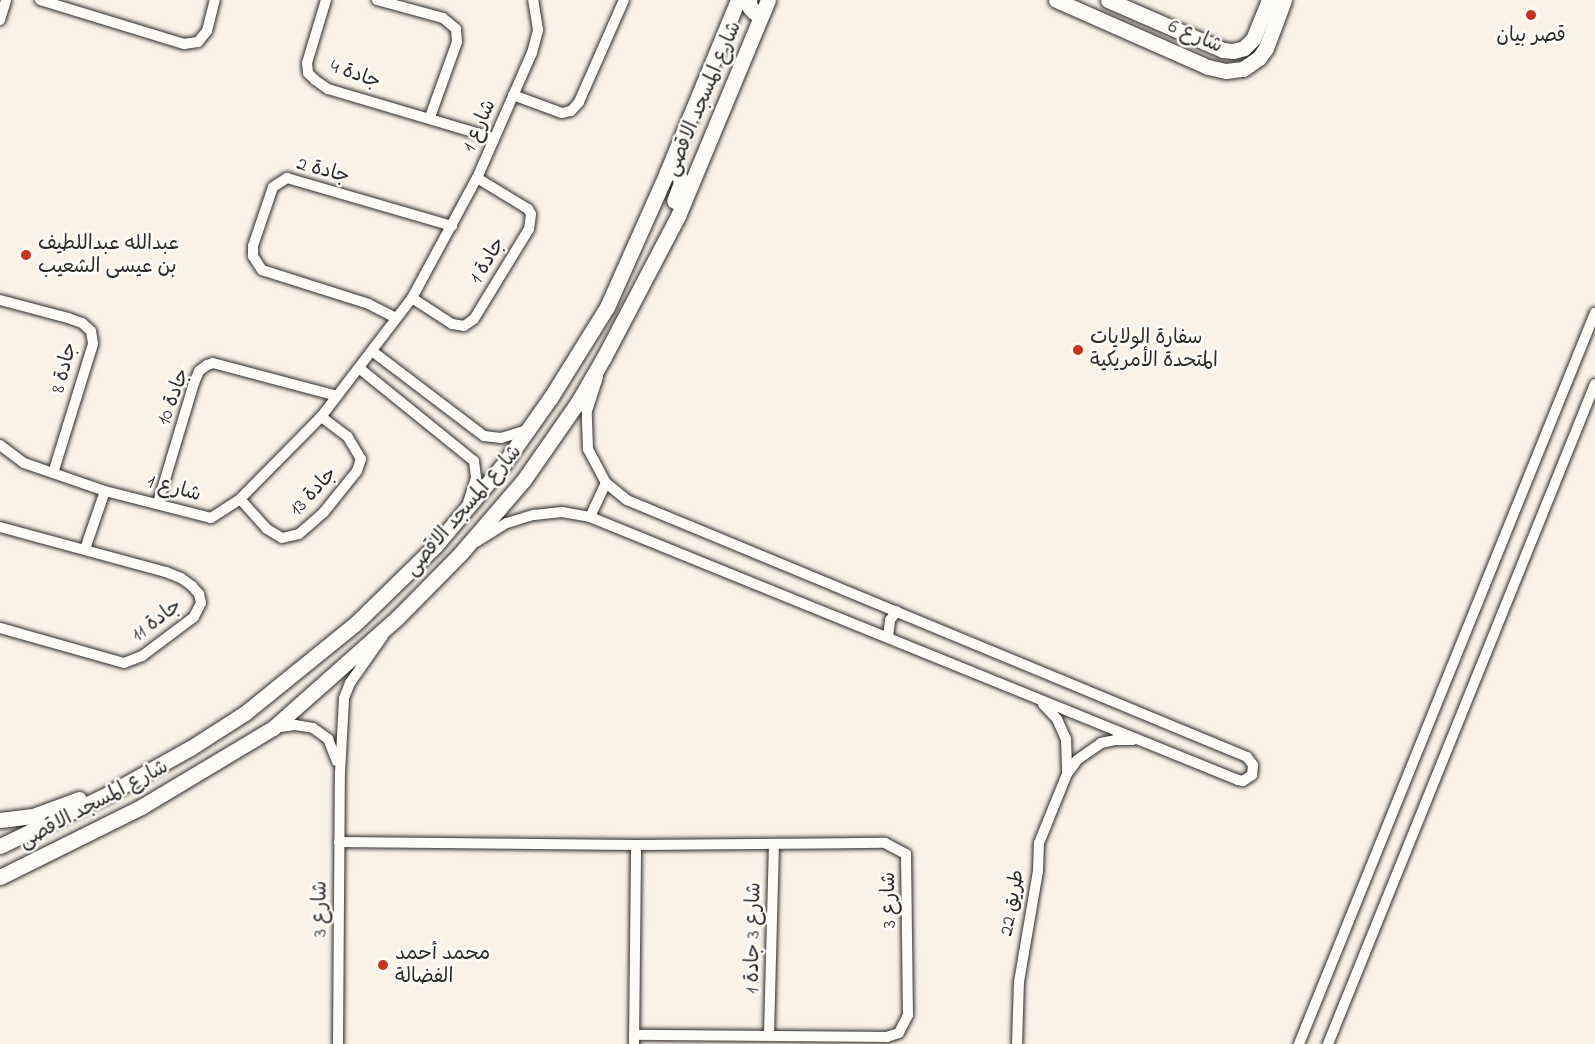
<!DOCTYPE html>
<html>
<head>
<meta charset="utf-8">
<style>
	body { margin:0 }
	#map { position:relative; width:1595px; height:1044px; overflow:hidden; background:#f9f2e5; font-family:"Indie Flower","Playpen Sans Arabic",sans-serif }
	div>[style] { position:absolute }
	.roads { filter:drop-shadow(0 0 2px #2b2b2b) drop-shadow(0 0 2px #2b2b2b) }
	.street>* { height:10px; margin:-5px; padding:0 5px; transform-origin:5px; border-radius:5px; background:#fdfcf7 }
	.secondary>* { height:15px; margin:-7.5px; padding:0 7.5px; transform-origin:7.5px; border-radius:7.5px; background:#fdfcf7 }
	.dots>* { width:16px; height:16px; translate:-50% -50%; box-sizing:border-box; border:3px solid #fdfcf7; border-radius:50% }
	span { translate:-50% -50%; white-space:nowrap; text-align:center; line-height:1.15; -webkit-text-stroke:5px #fdfcf7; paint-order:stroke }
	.poi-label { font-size:20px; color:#2b2b2b }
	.left { translate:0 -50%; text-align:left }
	.street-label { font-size:20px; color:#2b2b2b }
</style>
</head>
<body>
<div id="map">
	<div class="roads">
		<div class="street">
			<div style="left:40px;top:0;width:151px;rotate:17deg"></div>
			<div style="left:184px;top:44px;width:14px;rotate:-8deg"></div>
			<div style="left:198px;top:42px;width:14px;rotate:-51deg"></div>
			<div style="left:207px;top:31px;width:32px;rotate:-76deg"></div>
			<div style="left:326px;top:0;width:66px;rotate:106.8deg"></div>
			<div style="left:307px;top:63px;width:10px;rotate:84deg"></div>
			<div style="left:308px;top:73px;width:10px;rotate:45deg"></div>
			<div style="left:315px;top:80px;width:16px;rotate:35deg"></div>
			<div style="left:328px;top:89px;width:172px;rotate:16.5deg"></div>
			<div style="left:377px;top:0;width:68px;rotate:15.3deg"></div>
			<div style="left:443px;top:18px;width:17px;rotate:40deg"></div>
			<div style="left:456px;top:29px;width:13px;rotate:86deg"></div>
			<div style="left:457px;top:42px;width:80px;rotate:109.8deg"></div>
			<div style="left:0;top:20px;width:21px;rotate:-73deg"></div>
			<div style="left:513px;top:95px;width:52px;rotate:20.2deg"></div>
			<div style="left:562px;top:113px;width:9px;rotate:-13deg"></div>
			<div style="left:571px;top:111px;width:12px;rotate:-48deg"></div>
			<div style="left:579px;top:102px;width:111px;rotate:-66.2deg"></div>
			<div style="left:412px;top:298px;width:48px;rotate:33deg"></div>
			<div style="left:452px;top:324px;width:12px;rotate:9deg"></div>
			<div style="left:464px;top:326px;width:12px;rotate:-35deg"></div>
			<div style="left:474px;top:319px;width:105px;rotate:-58.6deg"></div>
			<div style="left:529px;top:229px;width:15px;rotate:-82deg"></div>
			<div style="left:531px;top:214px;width:6px;rotate:-121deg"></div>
			<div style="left:528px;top:209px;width:60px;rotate:-148.7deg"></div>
			<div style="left:0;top:300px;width:70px;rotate:14.8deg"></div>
			<div style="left:68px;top:318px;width:15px;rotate:20deg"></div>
			<div style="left:82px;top:323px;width:12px;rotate:42deg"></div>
			<div style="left:91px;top:331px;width:13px;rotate:81deg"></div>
			<div style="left:93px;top:344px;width:135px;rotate:107.2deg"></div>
			<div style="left:396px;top:318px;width:30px;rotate:-153deg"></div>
			<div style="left:369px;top:304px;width:112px;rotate:-162.4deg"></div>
			<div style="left:262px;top:270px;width:17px;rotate:-123deg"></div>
			<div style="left:253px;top:256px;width:10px;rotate:-90deg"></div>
			<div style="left:253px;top:246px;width:62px;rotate:-71.3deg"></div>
			<div style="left:273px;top:187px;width:17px;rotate:-33deg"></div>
			<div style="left:287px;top:178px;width:172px;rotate:16.2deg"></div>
			<div style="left:372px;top:351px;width:141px;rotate:37.2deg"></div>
			<div style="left:484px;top:436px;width:17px;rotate:7deg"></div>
			<div style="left:501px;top:438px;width:27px;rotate:-17deg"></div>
			<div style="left:359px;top:368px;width:148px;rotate:39deg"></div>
			<div style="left:474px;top:461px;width:17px;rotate:83deg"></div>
			<div style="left:476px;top:478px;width:26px;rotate:108deg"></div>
			<div style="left:0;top:445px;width:30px;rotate:37deg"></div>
			<div style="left:24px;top:463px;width:86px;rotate:19.1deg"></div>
			<div style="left:105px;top:491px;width:109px;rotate:14.3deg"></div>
			<div style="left:211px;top:518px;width:35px;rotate:-33deg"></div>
			<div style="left:240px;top:499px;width:115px;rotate:-45.4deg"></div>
			<div style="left:321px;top:417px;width:150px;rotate:-52.6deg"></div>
			<div style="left:412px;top:298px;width:136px;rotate:-61.6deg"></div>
			<div style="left:477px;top:178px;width:137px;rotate:-66.3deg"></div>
			<div style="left:532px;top:53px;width:24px;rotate:-75deg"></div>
			<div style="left:538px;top:30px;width:30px;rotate:-99deg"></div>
			<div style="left:240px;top:499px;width:40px;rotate:48deg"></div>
			<div style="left:267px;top:529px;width:17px;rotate:31deg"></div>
			<div style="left:282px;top:538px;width:17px;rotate:-13deg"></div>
			<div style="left:299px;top:534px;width:33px;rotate:-41deg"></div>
			<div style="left:324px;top:512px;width:53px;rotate:-51.2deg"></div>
			<div style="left:357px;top:471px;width:13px;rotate:-72deg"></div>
			<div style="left:361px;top:459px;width:26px;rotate:-121deg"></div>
			<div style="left:348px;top:437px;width:34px;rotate:-143deg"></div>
			<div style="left:158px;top:503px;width:125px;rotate:-73.3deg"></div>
			<div style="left:194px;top:383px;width:13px;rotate:-67deg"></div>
			<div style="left:199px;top:371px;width:10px;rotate:-37deg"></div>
			<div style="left:207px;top:365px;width:6px;rotate:-18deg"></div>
			<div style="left:213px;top:363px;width:128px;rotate:14.9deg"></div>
			<div style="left:590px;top:517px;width:38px;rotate:-65deg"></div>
			<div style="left:0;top:527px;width:172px;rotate:15.2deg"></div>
			<div style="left:166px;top:572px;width:16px;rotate:22deg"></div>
			<div style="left:181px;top:578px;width:14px;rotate:36deg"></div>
			<div style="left:192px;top:586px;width:11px;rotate:49deg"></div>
			<div style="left:199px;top:594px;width:9px;rotate:77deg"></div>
			<div style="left:201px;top:603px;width:16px;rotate:117deg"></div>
			<div style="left:194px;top:617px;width:65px;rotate:143.1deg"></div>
			<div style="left:142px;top:656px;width:19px;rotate:159deg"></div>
			<div style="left:124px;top:663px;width:129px;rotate:-164.2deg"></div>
			<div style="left:476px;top:542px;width:36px;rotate:-32deg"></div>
			<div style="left:507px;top:523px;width:28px;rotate:-17deg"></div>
			<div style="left:534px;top:515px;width:28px;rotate:-6deg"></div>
			<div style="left:562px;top:512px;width:28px;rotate:10deg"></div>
			<div style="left:590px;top:517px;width:699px;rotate:22.09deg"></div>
			<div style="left:1238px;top:780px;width:5px;rotate:11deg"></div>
			<div style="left:1243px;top:781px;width:11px;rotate:-34deg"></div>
			<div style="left:1252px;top:775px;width:10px;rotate:-84deg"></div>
			<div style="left:1253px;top:765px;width:10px;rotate:-127deg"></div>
			<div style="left:1247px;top:757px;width:671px;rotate:-157.49deg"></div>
			<div style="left:627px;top:500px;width:27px;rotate:-141deg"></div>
			<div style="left:606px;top:483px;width:38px;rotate:-118deg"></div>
			<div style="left:588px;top:449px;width:38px;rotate:-92deg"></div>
			<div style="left:587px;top:411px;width:36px;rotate:-72deg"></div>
			<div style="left:85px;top:549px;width:61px;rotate:-71deg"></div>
			<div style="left:888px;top:637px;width:17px;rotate:-83deg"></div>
			<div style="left:890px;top:620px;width:11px;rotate:-52deg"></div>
			<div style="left:1043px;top:704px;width:21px;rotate:47deg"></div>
			<div style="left:1057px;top:719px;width:22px;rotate:66deg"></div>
			<div style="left:1066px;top:739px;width:34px;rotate:88deg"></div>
			<div style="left:273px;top:728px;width:22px;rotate:-8deg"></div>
			<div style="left:295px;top:725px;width:18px;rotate:9deg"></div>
			<div style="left:313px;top:728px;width:19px;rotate:36deg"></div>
			<div style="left:328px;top:739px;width:24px;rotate:68deg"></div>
			<div style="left:339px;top:842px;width:297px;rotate:0.6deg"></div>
			<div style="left:636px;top:845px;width:249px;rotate:-0.5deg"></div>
			<div style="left:885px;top:843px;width:24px;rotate:28deg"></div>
			<div style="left:906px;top:854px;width:161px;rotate:89.3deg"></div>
			<div style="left:908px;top:1015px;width:20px;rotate:117deg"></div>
			<div style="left:899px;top:1033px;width:13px;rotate:162deg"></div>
			<div style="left:887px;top:1037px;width:253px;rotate:-179.5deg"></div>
			<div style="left:769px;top:1034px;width:190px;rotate:-88.5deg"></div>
			<div style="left:338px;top:1044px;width:271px;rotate:-89.6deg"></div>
			<div style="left:340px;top:773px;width:75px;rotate:-86.9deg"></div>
			<div style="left:344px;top:698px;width:16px;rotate:-68deg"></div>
			<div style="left:350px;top:683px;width:57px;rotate:-54.9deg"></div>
			<div style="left:634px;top:1044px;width:199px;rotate:-89.4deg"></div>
			<div style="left:1017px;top:1044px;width:62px;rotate:-88.2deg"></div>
			<div style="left:1019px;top:982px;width:113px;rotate:-80.3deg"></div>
			<div style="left:1038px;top:871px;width:28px;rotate:-88deg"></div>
			<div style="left:1039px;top:843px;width:74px;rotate:-67.9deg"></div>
			<div style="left:1067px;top:774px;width:17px;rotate:-54deg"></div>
			<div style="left:1077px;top:760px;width:29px;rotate:-35deg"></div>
			<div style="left:1101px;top:743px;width:14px;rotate:-12deg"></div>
			<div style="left:1115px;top:740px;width:18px"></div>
			<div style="left:1299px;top:1044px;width:789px;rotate:-67.96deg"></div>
			<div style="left:1328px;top:1044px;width:712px;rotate:-67.97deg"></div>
		</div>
		<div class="secondary">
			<div style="left:749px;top:0;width:8px;rotate:83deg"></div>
			<div style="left:750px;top:8px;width:6px;rotate:45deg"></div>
			<div style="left:754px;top:12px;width:9px;rotate:-6deg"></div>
			<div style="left:1056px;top:0;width:166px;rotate:23.8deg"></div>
			<div style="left:1208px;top:67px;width:18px;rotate:13deg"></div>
			<div style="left:1226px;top:71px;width:17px;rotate:-7deg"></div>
			<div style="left:1243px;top:69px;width:19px;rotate:-35deg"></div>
			<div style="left:1259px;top:58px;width:12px;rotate:-55deg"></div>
			<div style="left:1266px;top:48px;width:51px;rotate:-69.4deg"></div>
			<div style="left:1108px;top:0;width:125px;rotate:23.5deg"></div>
			<div style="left:1223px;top:50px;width:10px;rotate:6deg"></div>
			<div style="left:1233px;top:51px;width:11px;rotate:-15deg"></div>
			<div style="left:1244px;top:48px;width:13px;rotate:-45deg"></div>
			<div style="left:1253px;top:39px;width:42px;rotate:-67.7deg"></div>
			<div style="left:667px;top:172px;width:9px"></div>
			<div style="left:676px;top:172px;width:7px;rotate:56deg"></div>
			<div style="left:680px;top:178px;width:5px;rotate:79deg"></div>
			<div style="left:681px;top:183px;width:19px;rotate:111deg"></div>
			<div style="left:0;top:820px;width:33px;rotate:-7deg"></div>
			<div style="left:33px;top:816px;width:49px;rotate:-20.3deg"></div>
			<div style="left:0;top:846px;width:120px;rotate:-25.7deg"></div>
			<div style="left:108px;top:794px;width:96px;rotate:-29.2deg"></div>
			<div style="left:192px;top:747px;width:63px;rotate:-32.7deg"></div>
			<div style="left:245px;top:713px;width:141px;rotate:-39deg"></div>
			<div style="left:355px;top:624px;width:113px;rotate:-44.3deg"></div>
			<div style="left:436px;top:545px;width:104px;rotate:-50.1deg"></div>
			<div style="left:503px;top:465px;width:83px;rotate:-54.8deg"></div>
			<div style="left:551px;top:397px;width:106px;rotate:-58.1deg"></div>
			<div style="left:607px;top:307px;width:148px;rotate:-66deg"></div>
			<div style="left:667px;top:172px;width:186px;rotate:-67.6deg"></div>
			<div style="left:0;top:877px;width:157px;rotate:-26.4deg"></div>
			<div style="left:141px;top:807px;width:154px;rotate:-30.9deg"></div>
			<div style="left:273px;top:728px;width:166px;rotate:-41.6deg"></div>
			<div style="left:397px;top:618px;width:91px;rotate:-45.4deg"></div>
			<div style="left:461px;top:553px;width:95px;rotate:-49.3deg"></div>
			<div style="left:523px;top:481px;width:96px;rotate:-55.2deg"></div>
			<div style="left:578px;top:402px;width:52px;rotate:-60deg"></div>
			<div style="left:604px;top:357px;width:159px;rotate:-62.3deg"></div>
			<div style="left:678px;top:216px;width:234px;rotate:-67.4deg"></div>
		</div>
	</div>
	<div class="dots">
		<div style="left:1531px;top:15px;background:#c8321e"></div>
		<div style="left:26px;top:255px;background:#c8321e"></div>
		<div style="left:1078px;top:350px;background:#c8321e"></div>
		<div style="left:383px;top:965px;background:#c8321e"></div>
	</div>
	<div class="poi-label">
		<span style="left:1531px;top:36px">قصر بيان</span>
		<span class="left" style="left:38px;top:256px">عبدالله عبداللطيف<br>بن عيسى الشعيب</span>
		<span class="left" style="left:1090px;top:350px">سفارة الولايات<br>المتحدة الأمريكية</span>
		<span class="left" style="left:395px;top:966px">محمد أحمد<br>الفضالة</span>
	</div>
	<div class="street-label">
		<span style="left:1195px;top:37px;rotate:23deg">شارع 6</span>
		<span style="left:355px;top:75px;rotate:19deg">جادة 4</span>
		<span style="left:704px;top:99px;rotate:-67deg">شارع المسجد الاقصى</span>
		<span style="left:480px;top:126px;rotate:-66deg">شارع 1</span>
		<span style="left:323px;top:171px;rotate:15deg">جادة 2</span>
		<span style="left:488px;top:261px;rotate:-59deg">جادة 1</span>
		<span style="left:65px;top:368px;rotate:-75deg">جادة 8</span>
		<span style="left:174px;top:397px;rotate:-69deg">جادة 10</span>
		<span style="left:174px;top:489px;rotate:15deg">شارع 1</span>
		<span style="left:314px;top:492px;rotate:-47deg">جادة 13</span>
		<span style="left:464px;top:511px;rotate:-49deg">شارع المسجد الاقصى</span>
		<span style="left:157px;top:621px;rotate:-37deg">جادة 11</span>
		<span style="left:94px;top:805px;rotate:-28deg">شارع المسجد الاقصى</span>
		<span style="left:890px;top:900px;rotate:-91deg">شارع 3</span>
		<span style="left:1013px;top:903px;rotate:-80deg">طريق 22</span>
		<span style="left:321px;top:909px;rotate:-90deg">شارع 3</span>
		<span style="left:754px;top:938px;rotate:-89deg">شارع 3 جادة 1</span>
	</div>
</div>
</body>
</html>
